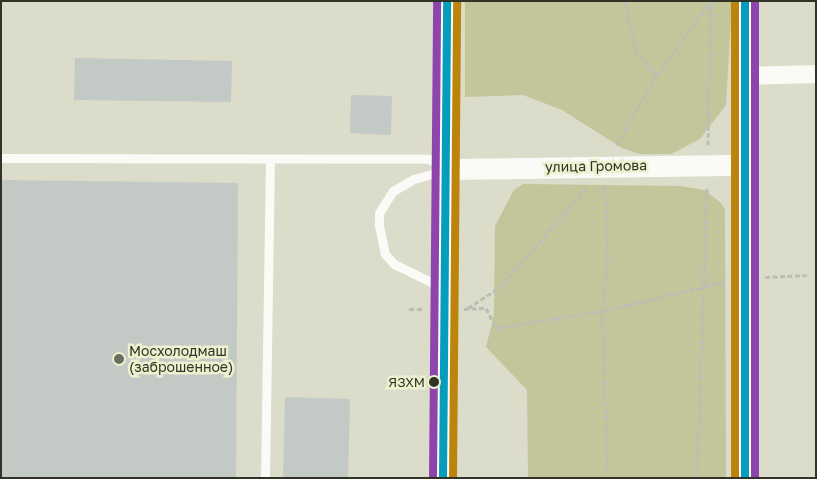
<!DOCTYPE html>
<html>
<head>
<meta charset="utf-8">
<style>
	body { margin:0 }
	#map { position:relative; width:817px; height:479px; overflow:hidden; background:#dbdcca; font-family:"Golos Text",sans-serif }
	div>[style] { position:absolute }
	.green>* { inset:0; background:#c3c59a }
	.building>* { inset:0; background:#c3c9c5 }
	.path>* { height:3px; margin-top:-1.5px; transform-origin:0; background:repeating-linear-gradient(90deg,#bcbeb6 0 5px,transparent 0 7.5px) }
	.service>* { height:9px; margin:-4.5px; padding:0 4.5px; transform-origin:4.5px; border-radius:4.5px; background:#fafaf7 }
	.minor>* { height:18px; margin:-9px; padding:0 9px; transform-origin:9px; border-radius:9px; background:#fafaf7 }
	.tertiary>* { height:21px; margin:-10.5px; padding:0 10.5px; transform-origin:10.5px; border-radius:10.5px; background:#fafaf7 }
	.bus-1>* { height:8px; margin:-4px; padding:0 4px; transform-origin:4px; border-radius:4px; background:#059dbd }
	.bus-2>* { height:8px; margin:-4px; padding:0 4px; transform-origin:4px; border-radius:4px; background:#bc840b }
	.bus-3>* { height:8px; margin:-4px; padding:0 4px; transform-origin:4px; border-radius:4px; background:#8e44ad }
	.dots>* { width:14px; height:14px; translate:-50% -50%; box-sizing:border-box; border:2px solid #eef1cf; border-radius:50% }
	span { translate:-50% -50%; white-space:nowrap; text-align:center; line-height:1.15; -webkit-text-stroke:5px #eef1cf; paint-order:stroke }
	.bus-label { font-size:13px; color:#313326 }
	.right { translate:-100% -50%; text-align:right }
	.street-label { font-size:14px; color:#313326 }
	.poi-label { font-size:14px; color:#313326 }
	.left { translate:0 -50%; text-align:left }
	.frame { position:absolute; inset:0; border:2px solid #313326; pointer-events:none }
</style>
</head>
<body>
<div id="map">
	<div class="green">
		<div style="clip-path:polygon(465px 1px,732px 1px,726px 105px,700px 139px,671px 154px,640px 154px,622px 148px,562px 110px,523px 95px,465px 97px)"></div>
		<div style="clip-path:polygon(523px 184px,680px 186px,704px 190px,720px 202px,725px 209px,726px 478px,528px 478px,527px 390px,486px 347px,494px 315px,495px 226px,514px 190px)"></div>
	</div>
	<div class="building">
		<div style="clip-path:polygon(75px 58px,232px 61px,231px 102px,74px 100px)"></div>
		<div style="clip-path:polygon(351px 95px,392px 96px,391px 135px,350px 133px)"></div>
		<div style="clip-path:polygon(1px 180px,238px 183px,236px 478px,1px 478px)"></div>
		<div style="clip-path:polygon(285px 397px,350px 399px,348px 478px,283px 478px)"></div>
	</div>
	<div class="path">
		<div style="left:625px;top:1px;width:50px;rotate:77.3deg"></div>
		<div style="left:636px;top:50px;width:33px;rotate:52deg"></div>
		<div style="left:617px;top:145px;width:79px;rotate:-60.5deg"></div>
		<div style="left:656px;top:76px;width:84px;rotate:-53.7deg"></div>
		<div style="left:706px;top:8px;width:11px;rotate:-38deg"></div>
		<div style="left:708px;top:145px;width:144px;rotate:-88.8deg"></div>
		<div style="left:605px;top:186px;width:76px;rotate:87.7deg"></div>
		<div style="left:608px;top:262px;width:49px;rotate:97deg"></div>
		<div style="left:602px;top:311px;width:167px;rotate:87.9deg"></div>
		<div style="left:765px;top:277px;width:45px;rotate:-2.5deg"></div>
		<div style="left:468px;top:308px;width:37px;rotate:-33deg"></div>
		<div style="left:499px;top:288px;width:132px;rotate:-48.7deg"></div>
		<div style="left:409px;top:309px;width:14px"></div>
		<div style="left:464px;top:309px;width:22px;rotate:-3deg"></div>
		<div style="left:486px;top:308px;width:22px;rotate:63deg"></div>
		<div style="left:496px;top:328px;width:107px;rotate:-9.1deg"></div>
		<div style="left:602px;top:311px;width:125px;rotate:-13.4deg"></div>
		<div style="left:697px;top:478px;width:292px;rotate:-88deg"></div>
	</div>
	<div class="service">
		<div style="left:1px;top:158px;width:428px;rotate:0.1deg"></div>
		<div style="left:429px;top:159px;width:18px;rotate:29deg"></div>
		<div style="left:440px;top:293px;width:12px;rotate:-125deg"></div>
		<div style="left:433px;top:283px;width:43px;rotate:-154deg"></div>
		<div style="left:394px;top:264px;width:13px;rotate:-132deg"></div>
		<div style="left:385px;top:254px;width:30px;rotate:-102deg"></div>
		<div style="left:379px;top:225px;width:12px;rotate:-90deg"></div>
		<div style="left:379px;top:213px;width:26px;rotate:-58deg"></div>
		<div style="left:393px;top:191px;width:24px;rotate:-30deg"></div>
		<div style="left:414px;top:179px;width:32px;rotate:-16deg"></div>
		<div style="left:265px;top:478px;width:318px;rotate:-89.1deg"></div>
	</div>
	<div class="minor">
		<div style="left:744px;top:76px;width:72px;rotate:-1.6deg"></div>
	</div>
	<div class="tertiary">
		<div style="left:745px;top:1px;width:477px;rotate:90deg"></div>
		<div style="left:447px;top:169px;width:297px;rotate:-0.8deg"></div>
		<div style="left:443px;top:478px;width:477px;rotate:-89.5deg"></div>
	</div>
	<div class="bus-1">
		<div style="left:745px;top:1px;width:477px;rotate:90deg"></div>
		<div style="left:443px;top:478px;width:477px;rotate:-89.5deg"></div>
	</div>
	<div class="bus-2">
		<div style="left:735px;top:1px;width:477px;rotate:90deg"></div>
		<div style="left:453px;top:478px;width:477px;rotate:-89.5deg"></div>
	</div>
	<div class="bus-3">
		<div style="left:755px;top:1px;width:477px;rotate:90deg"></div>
		<div style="left:433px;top:478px;width:477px;rotate:-89.5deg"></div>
	</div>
	<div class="dots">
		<div style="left:119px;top:359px;background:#6c6e5f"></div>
		<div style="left:434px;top:382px;background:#313326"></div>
	</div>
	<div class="bus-label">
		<span class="right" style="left:425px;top:382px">ЯЗХМ</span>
	</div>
	<div class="street-label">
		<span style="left:596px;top:166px;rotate:-1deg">улица Громова</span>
	</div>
	<div class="poi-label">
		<span class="left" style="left:129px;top:359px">Мосхолодмаш<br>(заброшенное)</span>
	</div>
	<div class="frame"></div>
</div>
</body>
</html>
